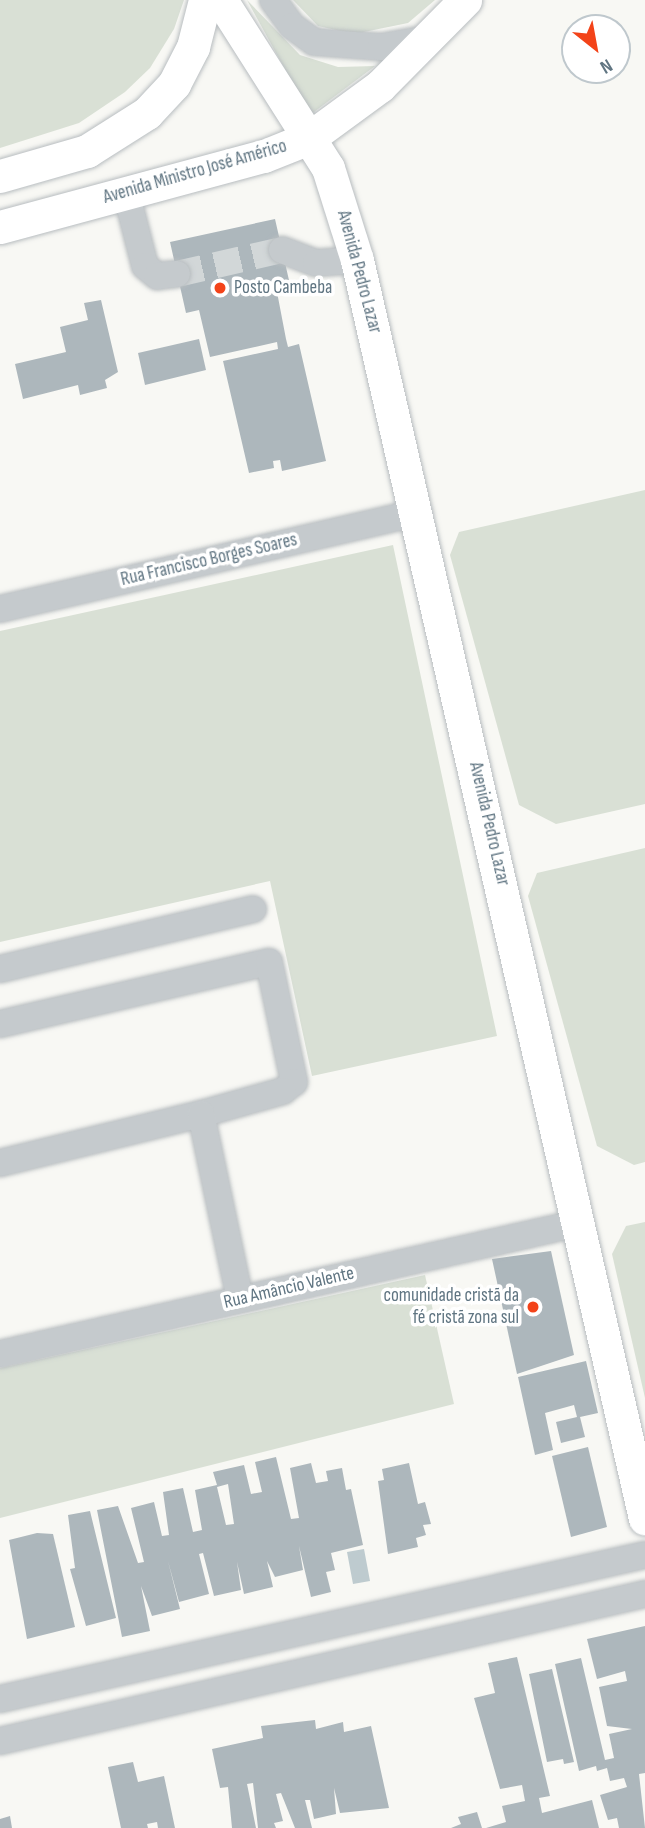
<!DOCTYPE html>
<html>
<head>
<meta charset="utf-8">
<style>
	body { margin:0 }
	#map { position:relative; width:645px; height:1828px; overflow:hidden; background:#f8f8f4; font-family:"Sofia Sans Condensed",sans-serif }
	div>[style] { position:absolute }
	.green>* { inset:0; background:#d9e0d5 }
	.water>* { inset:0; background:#becbcf }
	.building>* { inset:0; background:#adb7bc }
	.minor-tunnel>* { height:26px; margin-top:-13px; transform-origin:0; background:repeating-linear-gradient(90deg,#d2d7d8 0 26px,transparent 0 39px) }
	.roads { filter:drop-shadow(0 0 2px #b8bdc0) drop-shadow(0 0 2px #b8bdc0) }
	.minor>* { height:26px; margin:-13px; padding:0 13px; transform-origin:13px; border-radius:13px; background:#c5cacd }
	.major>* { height:33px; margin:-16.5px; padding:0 16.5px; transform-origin:16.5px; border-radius:16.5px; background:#fff }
	.dots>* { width:19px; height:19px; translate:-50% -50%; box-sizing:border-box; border:4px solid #fff; border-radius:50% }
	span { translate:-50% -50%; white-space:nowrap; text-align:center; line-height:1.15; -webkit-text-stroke:7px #fff; paint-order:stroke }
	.street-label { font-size:19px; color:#607582 }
	.poi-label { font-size:19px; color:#607582 }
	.left { translate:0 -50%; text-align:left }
	.right { translate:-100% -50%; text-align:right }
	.north { position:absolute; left:561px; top:14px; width:70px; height:70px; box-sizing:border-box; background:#fff; border:2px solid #bfc8cd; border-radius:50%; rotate:149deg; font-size:19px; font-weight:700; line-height:28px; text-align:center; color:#607582 }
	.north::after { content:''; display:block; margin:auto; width:24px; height:32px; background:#f34319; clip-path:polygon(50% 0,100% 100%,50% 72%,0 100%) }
</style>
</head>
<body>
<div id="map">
	<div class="green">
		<div style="clip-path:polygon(0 0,184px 0,174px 29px,150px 68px,125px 92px,79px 123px,0 148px)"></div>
		<div style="clip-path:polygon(247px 0,300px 55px,338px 67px,375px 66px,310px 115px)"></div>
		<div style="clip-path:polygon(293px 0,435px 0,408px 23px,354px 34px,318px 26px)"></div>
		<div style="clip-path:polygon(645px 490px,645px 804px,556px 824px,519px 805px,450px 555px,459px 532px)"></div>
		<div style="clip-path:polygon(393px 545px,497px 1036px,312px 1076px,270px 881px,0 942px,0 631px)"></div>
		<div style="clip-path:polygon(645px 848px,645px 1162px,634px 1165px,597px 1146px,528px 896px,537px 873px)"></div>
		<div style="clip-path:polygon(645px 1222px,645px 1398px,612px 1254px,626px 1226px)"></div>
		<div style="clip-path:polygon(425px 1275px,454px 1404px,0 1518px,0 1368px)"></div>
	</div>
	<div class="water">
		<div style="clip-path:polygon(364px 1549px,370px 1581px,353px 1584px,347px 1552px)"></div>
	</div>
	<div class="building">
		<div style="clip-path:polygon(275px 219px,291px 289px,277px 292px,286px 339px,288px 347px,299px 344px,326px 461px,282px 471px,280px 460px,273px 461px,274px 468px,249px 473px,223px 361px,278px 349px,277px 342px,210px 357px,199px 310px,186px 313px,170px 242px)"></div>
		<div style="clip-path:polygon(101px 300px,118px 372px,105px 380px,107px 388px,80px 395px,78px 385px,23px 399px,15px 364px,66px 352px,60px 327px,88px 320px,84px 303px)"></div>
		<div style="clip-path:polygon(199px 339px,206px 370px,145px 385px,138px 353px)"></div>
		<div style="clip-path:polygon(551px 1251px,574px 1355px,517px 1374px,492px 1259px)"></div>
		<div style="clip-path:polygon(586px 1361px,598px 1413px,580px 1417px,585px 1437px,561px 1443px,556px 1422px,577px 1417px,574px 1405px,545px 1413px,553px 1450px,535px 1455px,518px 1377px)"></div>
		<div style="clip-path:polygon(588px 1447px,607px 1527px,571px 1537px,552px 1456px)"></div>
		<div style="clip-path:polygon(evenodd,276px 1457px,291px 1519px,299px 1518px,290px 1468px,311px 1463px,316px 1483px,328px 1481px,326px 1471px,342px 1468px,346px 1490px,351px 1489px,363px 1545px,331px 1553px,335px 1570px,326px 1572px,331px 1592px,311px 1597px,299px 1546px,303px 1570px,275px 1577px,267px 1561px,273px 1587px,244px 1594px,237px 1562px,241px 1590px,214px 1596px,203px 1553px,199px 1554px,209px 1594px,179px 1602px,168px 1561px,180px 1609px,152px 1616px,141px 1586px,150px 1631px,122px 1637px,97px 1510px,118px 1506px,138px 1563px,144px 1562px,131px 1508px,154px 1502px,162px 1536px,169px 1535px,163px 1492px,183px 1488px,193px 1532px,202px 1530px,195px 1490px,217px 1485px,213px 1472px,244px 1465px,251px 1494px,262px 1492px,255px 1462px,276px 1457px,228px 1484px,234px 1524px,226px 1525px,217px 1487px,228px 1484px)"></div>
		<div style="clip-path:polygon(409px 1463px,418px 1504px,425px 1502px,431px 1524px,423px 1525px,426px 1535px,416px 1538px,418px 1547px,388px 1554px,378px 1481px,384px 1480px,382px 1469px)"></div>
		<div style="clip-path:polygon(90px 1511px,116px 1618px,86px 1626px,70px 1569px,75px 1568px,68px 1515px)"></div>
		<div style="clip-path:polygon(37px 1533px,53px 1534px,75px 1627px,27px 1639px,9px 1540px)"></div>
		<div style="clip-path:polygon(645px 1626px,645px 1773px,639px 1774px,645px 1828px,619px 1828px,617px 1818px,608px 1820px,600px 1795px,627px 1787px,624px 1778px,610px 1781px,607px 1768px,597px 1771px,596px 1766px,579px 1771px,555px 1664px,581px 1658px,605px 1760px,614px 1758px,609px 1734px,632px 1729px,607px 1726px,599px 1687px,627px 1681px,625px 1671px,597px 1679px,587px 1639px)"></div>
		<div style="clip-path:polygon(517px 1657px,550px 1796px,539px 1798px,542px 1813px,592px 1800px,599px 1828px,486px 1828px,506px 1822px,502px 1806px,525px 1801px,522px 1785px,500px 1789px,474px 1698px,495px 1693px,488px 1663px)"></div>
		<div style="clip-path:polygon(552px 1669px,574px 1762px,564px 1764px,563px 1759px,547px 1762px,529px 1674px)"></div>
		<div style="clip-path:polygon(315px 1720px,316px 1729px,343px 1722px,344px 1732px,371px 1726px,389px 1808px,340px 1813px,334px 1788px,336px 1814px,314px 1819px,310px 1800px,305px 1800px,312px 1828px,295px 1828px,281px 1793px,276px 1794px,283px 1821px,274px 1823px,276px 1828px,258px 1828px,253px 1783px,247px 1784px,256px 1828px,232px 1828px,228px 1787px,220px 1788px,212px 1749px,263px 1738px,261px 1726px)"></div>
		<div style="clip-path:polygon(133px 1762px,138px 1782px,164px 1776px,175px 1828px,158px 1828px,157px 1822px,147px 1824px,148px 1828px,121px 1828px,108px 1767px)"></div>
		<div style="clip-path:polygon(477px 1812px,482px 1828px,451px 1828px,461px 1824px,458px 1817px)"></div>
		<div style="clip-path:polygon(10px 1816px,12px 1828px,0 1828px,0 1819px)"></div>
	</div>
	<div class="minor-tunnel">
		<div style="left:177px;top:274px;width:108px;rotate:-12.9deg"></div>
	</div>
	<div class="roads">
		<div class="minor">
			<div style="left:273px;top:0;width:32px;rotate:54deg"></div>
			<div style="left:292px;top:26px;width:27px;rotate:36deg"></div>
			<div style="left:314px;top:42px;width:67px;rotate:4.3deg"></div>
			<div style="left:381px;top:47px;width:51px;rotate:-10.2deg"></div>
			<div style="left:126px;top:192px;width:76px;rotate:75.6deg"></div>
			<div style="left:145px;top:266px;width:16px;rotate:40deg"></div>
			<div style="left:157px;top:276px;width:20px;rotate:-6deg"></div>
			<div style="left:282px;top:250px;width:36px;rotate:21deg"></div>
			<div style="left:316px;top:263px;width:41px;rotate:-4.2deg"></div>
			<div style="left:0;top:609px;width:430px;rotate:-13deg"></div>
			<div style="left:0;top:969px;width:260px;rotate:-13.3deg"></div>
			<div style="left:0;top:1024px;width:276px;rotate:-13deg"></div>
			<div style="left:269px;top:962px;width:123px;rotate:78.2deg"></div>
			<div style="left:294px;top:1082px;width:14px;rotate:141deg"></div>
			<div style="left:283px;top:1091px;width:85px;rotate:164.3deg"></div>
			<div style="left:0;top:1163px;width:207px;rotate:-13.7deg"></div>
			<div style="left:201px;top:1114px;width:189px;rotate:78.1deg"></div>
			<div style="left:0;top:1354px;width:594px;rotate:-12.75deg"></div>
			<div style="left:0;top:1699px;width:661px;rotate:-12.59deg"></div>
			<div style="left:0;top:1741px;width:662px;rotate:-12.84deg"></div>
		</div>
		<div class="major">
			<div style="left:221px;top:0;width:199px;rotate:57.5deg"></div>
			<div style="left:328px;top:168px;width:96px;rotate:72.5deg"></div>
			<div style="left:357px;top:260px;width:1291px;rotate:77.11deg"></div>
			<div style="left:0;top:176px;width:91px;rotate:-16deg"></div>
			<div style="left:87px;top:151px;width:71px;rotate:-32.3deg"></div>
			<div style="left:147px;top:113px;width:40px;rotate:-47deg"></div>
			<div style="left:174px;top:84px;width:42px;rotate:-62.8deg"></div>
			<div style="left:193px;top:47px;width:49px;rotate:-75.7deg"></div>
			<div style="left:0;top:227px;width:273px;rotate:-15.1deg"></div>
			<div style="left:264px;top:156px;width:48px;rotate:-21.8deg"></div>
			<div style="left:309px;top:138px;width:88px;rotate:-36.2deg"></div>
			<div style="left:380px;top:86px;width:121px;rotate:-45.3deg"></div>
		</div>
	</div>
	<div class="dots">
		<div style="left:220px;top:288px;background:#f34319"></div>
		<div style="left:533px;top:1307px;background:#f34319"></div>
	</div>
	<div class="street-label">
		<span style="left:195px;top:172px;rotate:-16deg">Avenida Ministro José Américo</span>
		<span style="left:359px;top:272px;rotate:75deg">Avenida Pedro Lazar</span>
		<span style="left:209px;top:560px;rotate:-13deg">Rua Francisco Borges Soares</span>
		<span style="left:489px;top:824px;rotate:77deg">Avenida Pedro Lazar</span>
		<span style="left:289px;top:1288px;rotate:-13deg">Rua Amâncio Valente</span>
	</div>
	<div class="poi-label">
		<span class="left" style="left:234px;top:288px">Posto Cambeba</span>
		<span class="right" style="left:519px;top:1307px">comunidade cristã da<br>fé cristã zona sul</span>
	</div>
	<div class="north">N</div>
</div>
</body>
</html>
